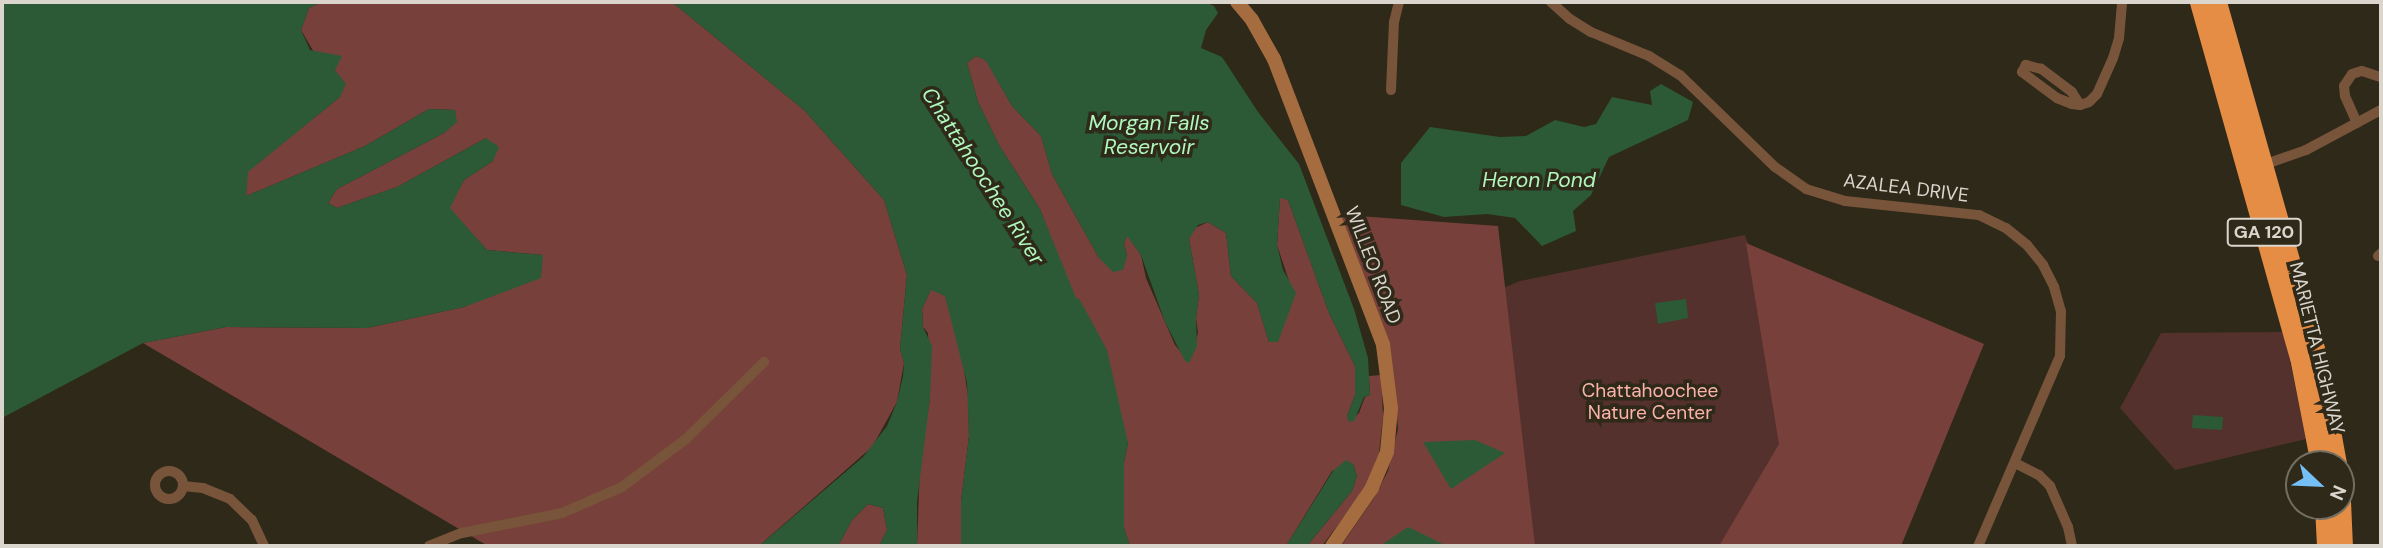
<!DOCTYPE html>
<html>
<head>
<meta charset="utf-8">
<style>
	body { margin:0 }
	#map { position:relative; width:2383px; height:548px; overflow:hidden; background:#2f291a; font-family:"DM Sans",sans-serif }
	div>[style] { position:absolute }
	.green>* { inset:0; background:#55312d }
	.forest>* { inset:0; background:#78403a }
	.water>* { inset:0; background:#2c5a36 }
	.street>* { height:10px; margin:-5px; padding:0 5px; transform-origin:5px; border-radius:5px; background:#78553a }
	.street>.ring { margin:-5px; padding:0; box-sizing:content-box; background:none; border:10px solid #78553a; border-radius:50% }
	.secondary>* { height:14px; margin:-7px; padding:0 7px; transform-origin:7px; border-radius:7px; background:#a46c3f }
	.highway>* { height:19px; margin:-9.5px; padding:0 9.5px; transform-origin:9.5px; border-radius:9.5px; background:#e58d44 }
	span { translate:-50% -50%; white-space:nowrap; text-align:center; line-height:1.15; -webkit-text-stroke:7px #2f291a; paint-order:stroke }
	.shield-label span { padding:2px 5px; background:#2f291a; border:2px solid; border-radius:5px; -webkit-text-stroke-width:0 }
	.shield-label { font-size:18px; color:#dad6cd; font-weight:700 }
	.street-label { font-size:19px; color:#dad6cd }
	.park-label { font-size:19px; color:#fbb3a9 }
	.water-label { font-size:21px; color:#b0f8bd; font-style:italic }
	.frame { position:absolute; inset:0; border:4px solid #dad6cd; pointer-events:none }
	.north { position:absolute; left:2285px; top:450px; width:70px; height:70px; box-sizing:border-box; background:#2f291a; border:2px solid #736e62; border-radius:50%; rotate:113deg; font-size:19px; font-weight:700; line-height:28px; text-align:center; color:#dad6cd }
	.north::after { content:''; display:block; margin:auto; width:24px; height:32px; background:#74c0f6; clip-path:polygon(50% 0,100% 100%,50% 72%,0 100%) }
</style>
</head>
<body>
<div id="map">
	<div class="green">
		<div style="clip-path:polygon(1745px 235px,1851px 546px,1348px 546px,1392px 482px,1409px 420px,1389px 335px,1520px 281px)"></div>
		<div style="clip-path:polygon(2284px 332px,2306px 439px,2175px 470px,2120px 408px,2161px 333px)"></div>
	</div>
	<div class="forest">
		<div style="clip-path:polygon(321px 2px,672px 2px,804px 110px,884px 200px,907px 275px,900px 349px,904px 363px,897px 402px,872px 447px,759px 546px,488px 546px,143px 343px,226px 327px,367px 328px,464px 307px,543px 255px,487px 250px,449px 208px,464px 180px,493px 161px,486px 138px,397px 187px,337px 208px,328px 203px,337px 189px,444px 133px,456px 122px,455px 110px,429px 109px,365px 146px,246px 196px,247px 172px,340px 97px,301px 30px,309px 8px)"></div>
		<div style="clip-path:polygon(976px 56px,986px 60px,1012px 106px,1041px 136px,1052px 174px,1099px 258px,1127px 256px,1124px 243px,1127px 235px,1141px 255px,1146px 278px,1175px 345px,1189px 362px,1198px 333px,1196px 318px,1199px 295px,1189px 239px,1193px 229px,1208px 222px,1226px 233px,1231px 276px,1257px 303px,1269px 342px,1292px 290px,1277px 245px,1280px 197px,1288px 200px,1329px 313px,1355px 366px,1355px 395px,1347px 416px,1349px 421px,1359px 413px,1365px 397px,1370px 395px,1369px 376px,1381px 375px,1383px 416px,1379px 453px,1364px 490px,1322px 546px,1307px 546px,1352px 491px,1357px 476px,1353px 464px,1332px 471px,1286px 546px,1130px 546px,1124px 528px,1124px 462px,1128px 443px,1040px 209px,999px 145px,978px 102px,967px 63px)"></div>
		<div style="clip-path:polygon(1330px 214px,1498px 226px,1535px 546px,1341px 546px,1374px 498px,1388px 471px,1398px 429px,1395px 393px)"></div>
		<div style="clip-path:polygon(1746px 243px,1984px 344px,1901px 546px,1719px 546px,1779px 444px)"></div>
		<div style="clip-path:polygon(931px 289px,945px 296px,960px 344px,968px 396px,969px 436px,961px 501px,961px 546px,917px 546px,920px 463px,930px 398px,928px 333px,923px 327px,922px 309px)"></div>
		<div style="clip-path:polygon(868px 504px,883px 508px,887px 530px,879px 546px,838px 546px,852px 520px)"></div>
	</div>
	<div class="water">
		<div style="clip-path:polygon(2px 2px,321px 2px,309px 8px,301px 30px,310px 50px,342px 56px,335px 70px,346px 84px,340px 97px,248px 172px,246px 196px,365px 146px,429px 109px,455px 110px,457px 122px,444px 133px,337px 189px,328px 203px,337px 208px,397px 187px,486px 138px,499px 147px,493px 161px,464px 180px,450px 208px,487px 250px,543px 255px,541px 278px,464px 307px,367px 328px,226px 327px,143px 343px,2px 418px)"></div>
		<div style="clip-path:polygon(672px 2px,1204px 2px,1214px 6px,1218px 13px,1206px 30px,1201px 48px,1222px 57px,1258px 112px,1299px 164px,1354px 309px,1368px 358px,1370px 395px,1364px 397px,1354px 421px,1349px 422px,1347px 416px,1355px 395px,1355px 366px,1329px 313px,1288px 200px,1280px 198px,1277px 245px,1283px 270px,1296px 293px,1278px 342px,1269px 342px,1257px 303px,1231px 276px,1226px 233px,1208px 222px,1198px 225px,1189px 239px,1199px 295px,1196px 318px,1197px 346px,1189px 363px,1185px 361px,1165px 322px,1141px 255px,1127px 236px,1124px 243px,1127px 256px,1123px 270px,1113px 272px,1099px 258px,1052px 174px,1041px 136px,1012px 106px,986px 61px,976px 56px,967px 63px,978px 102px,999px 145px,1040px 209px,1076px 298px,1080px 300px,1107px 350px,1128px 443px,1124px 462px,1124px 528px,1130px 546px,961px 546px,961px 501px,969px 436px,967px 383px,945px 296px,931px 290px,922px 309px,923px 327px,932px 346px,930px 398px,917px 502px,917px 546px,879px 546px,887px 530px,883px 508px,868px 504px,852px 520px,838px 546px,759px 546px,863px 457px,887px 426px,897px 402px,903px 376px,904px 363px,900px 349px,907px 275px,884px 200px,804px 110px)"></div>
		<div style="clip-path:polygon(1661px 84px,1693px 102px,1688px 120px,1609px 157px,1591px 195px,1573px 211px,1576px 231px,1542px 246px,1515px 218px,1487px 214px,1444px 217px,1401px 205px,1401px 163px,1430px 127px,1500px 137px,1526px 136px,1555px 120px,1584px 127px,1596px 124px,1612px 97px,1652px 105px,1650px 91px)"></div>
		<div style="clip-path:polygon(1686px 299px,1688px 318px,1658px 324px,1655px 303px)"></div>
		<div style="clip-path:polygon(2193px 415px,2223px 417px,2222px 430px,2192px 428px)"></div>
		<div style="clip-path:polygon(1475px 440px,1505px 453px,1451px 489px,1423px 442px)"></div>
		<div style="clip-path:polygon(1346px 460px,1353px 464px,1357px 476px,1352px 491px,1307px 546px,1286px 546px,1333px 471px)"></div>
		<div style="clip-path:polygon(1408px 527px,1447px 546px,1380px 546px)"></div>
	</div>
	<div class="street">
		<div style="left:1551px;top:2px;width:25px;rotate:42deg"></div>
		<div style="left:1570px;top:19px;width:25px;rotate:32deg"></div>
		<div style="left:1591px;top:32px;width:63px;rotate:22.5deg"></div>
		<div style="left:1649px;top:56px;width:36px;rotate:32deg"></div>
		<div style="left:1680px;top:75px;width:132px;rotate:44.1deg"></div>
		<div style="left:1775px;top:167px;width:38px;rotate:35deg"></div>
		<div style="left:1806px;top:189px;width:41px;rotate:17.1deg"></div>
		<div style="left:1845px;top:201px;width:135px;rotate:6deg"></div>
		<div style="left:1979px;top:215px;width:30px;rotate:26deg"></div>
		<div style="left:2006px;top:228px;width:27px;rotate:39deg"></div>
		<div style="left:2027px;top:245px;width:26px;rotate:51deg"></div>
		<div style="left:2043px;top:265px;width:25px;rotate:63deg"></div>
		<div style="left:2054px;top:287px;width:25px;rotate:74deg"></div>
		<div style="left:2061px;top:311px;width:45px;rotate:91.3deg"></div>
		<div style="left:2060px;top:356px;width:207px;rotate:113.3deg"></div>
		<div style="left:1391px;top:90px;width:68px;rotate:-87.5deg"></div>
		<div style="left:1394px;top:22px;width:21px;rotate:-76deg"></div>
		<div style="left:2080px;top:105px;width:15px;rotate:-122deg"></div>
		<div style="left:2072px;top:92px;width:39px;rotate:-143deg"></div>
		<div style="left:2041px;top:69px;width:16px;rotate:-165deg"></div>
		<div style="left:2026px;top:65px;width:8px;rotate:120deg"></div>
		<div style="left:2022px;top:72px;width:44px;rotate:36.6deg"></div>
		<div style="left:2057px;top:98px;width:16px;rotate:22deg"></div>
		<div style="left:2072px;top:104px;width:8px;rotate:7deg"></div>
		<div style="left:2080px;top:105px;width:9px;rotate:-18deg"></div>
		<div style="left:2089px;top:102px;width:11px;rotate:-45deg"></div>
		<div style="left:2097px;top:94px;width:39px;rotate:-66deg"></div>
		<div style="left:2113px;top:58px;width:21px;rotate:-73deg"></div>
		<div style="left:2119px;top:38px;width:36px;rotate:-85deg"></div>
		<div style="left:2357px;top:123px;width:30px;rotate:-114deg"></div>
		<div style="left:2345px;top:96px;width:10px;rotate:-96deg"></div>
		<div style="left:2344px;top:86px;width:14px;rotate:-56deg"></div>
		<div style="left:2352px;top:74px;width:10px;rotate:-17deg"></div>
		<div style="left:2362px;top:71px;width:20px;rotate:18deg"></div>
		<div style="left:2263px;top:165px;width:46px;rotate:-19.2deg"></div>
		<div style="left:2306px;top:150px;width:85px;rotate:-28.1deg"></div>
		<div style="left:2378px;top:256px;width:4px;rotate:-45deg"></div>
		<div style="left:2015px;top:463px;width:27px;rotate:27deg"></div>
		<div style="left:2039px;top:475px;width:16px;rotate:45deg"></div>
		<div style="left:2050px;top:486px;width:45px;rotate:66.3deg"></div>
		<div style="left:2068px;top:527px;width:19px;rotate:78deg"></div>
		<div class="ring" style="left:155px;top:471px;width:18px;height:18px"></div>
		<div style="left:183px;top:486px;width:20px;rotate:6deg"></div>
		<div style="left:203px;top:488px;width:29px;rotate:22deg"></div>
		<div style="left:230px;top:499px;width:30px;rotate:44deg"></div>
		<div style="left:252px;top:520px;width:29px;rotate:65deg"></div>
		<div style="left:429px;top:546px;width:35px;rotate:-22deg"></div>
		<div style="left:462px;top:533px;width:102px;rotate:-11.3deg"></div>
		<div style="left:562px;top:513px;width:65px;rotate:-23.4deg"></div>
		<div style="left:622px;top:487px;width:80px;rotate:-36.9deg"></div>
		<div style="left:686px;top:439px;width:110px;rotate:-44.6deg"></div>
	</div>
	<div class="secondary">
		<div style="left:1237px;top:2px;width:23px;rotate:50deg"></div>
		<div style="left:1252px;top:20px;width:45px;rotate:60.6deg"></div>
		<div style="left:1274px;top:59px;width:306px;rotate:69.1deg"></div>
		<div style="left:1383px;top:345px;width:64px;rotate:82.8deg"></div>
		<div style="left:1391px;top:408px;width:44px;rotate:95.2deg"></div>
		<div style="left:1387px;top:452px;width:39px;rotate:113deg"></div>
		<div style="left:1372px;top:488px;width:70px;rotate:124.6deg"></div>
	</div>
	<div class="highway">
		<div style="left:2199px;top:2px;width:369px;rotate:74.3deg"></div>
		<div style="left:2299px;top:357px;width:109px;rotate:78.9deg"></div>
		<div style="left:2217px;top:2px;width:372px;rotate:74.2deg"></div>
		<div style="left:2318px;top:360px;width:106px;rotate:79.6deg"></div>
		<div style="left:2341px;top:501px;width:45px;rotate:87.5deg"></div>
		<div style="left:2324px;top:506px;width:40px;rotate:87.1deg"></div>
	</div>
	<div class="shield-label">
		<span style="left:2264px;top:232px">GA 120</span>
	</div>
	<div class="street-label">
		<span style="left:1906px;top:188px;rotate:7deg">AZALEA DRIVE</span>
		<span style="left:1373px;top:265px;rotate:69deg">WILLEO ROAD</span>
		<span style="left:2317px;top:348px;rotate:76deg">MARIETTA HIGHWAY</span>
	</div>
	<div class="park-label">
		<span style="left:1650px;top:402px">Chattahoochee<br>Nature Center</span>
	</div>
	<div class="water-label">
		<span style="left:1149px;top:135px">Morgan Falls<br>Reservoir</span>
		<span style="left:983px;top:176px;rotate:57deg">Chattahoochee River</span>
		<span style="left:1539px;top:180px">Heron Pond</span>
	</div>
	<div class="frame"></div>
	<div class="north">N</div>
</div>
</body>
</html>
